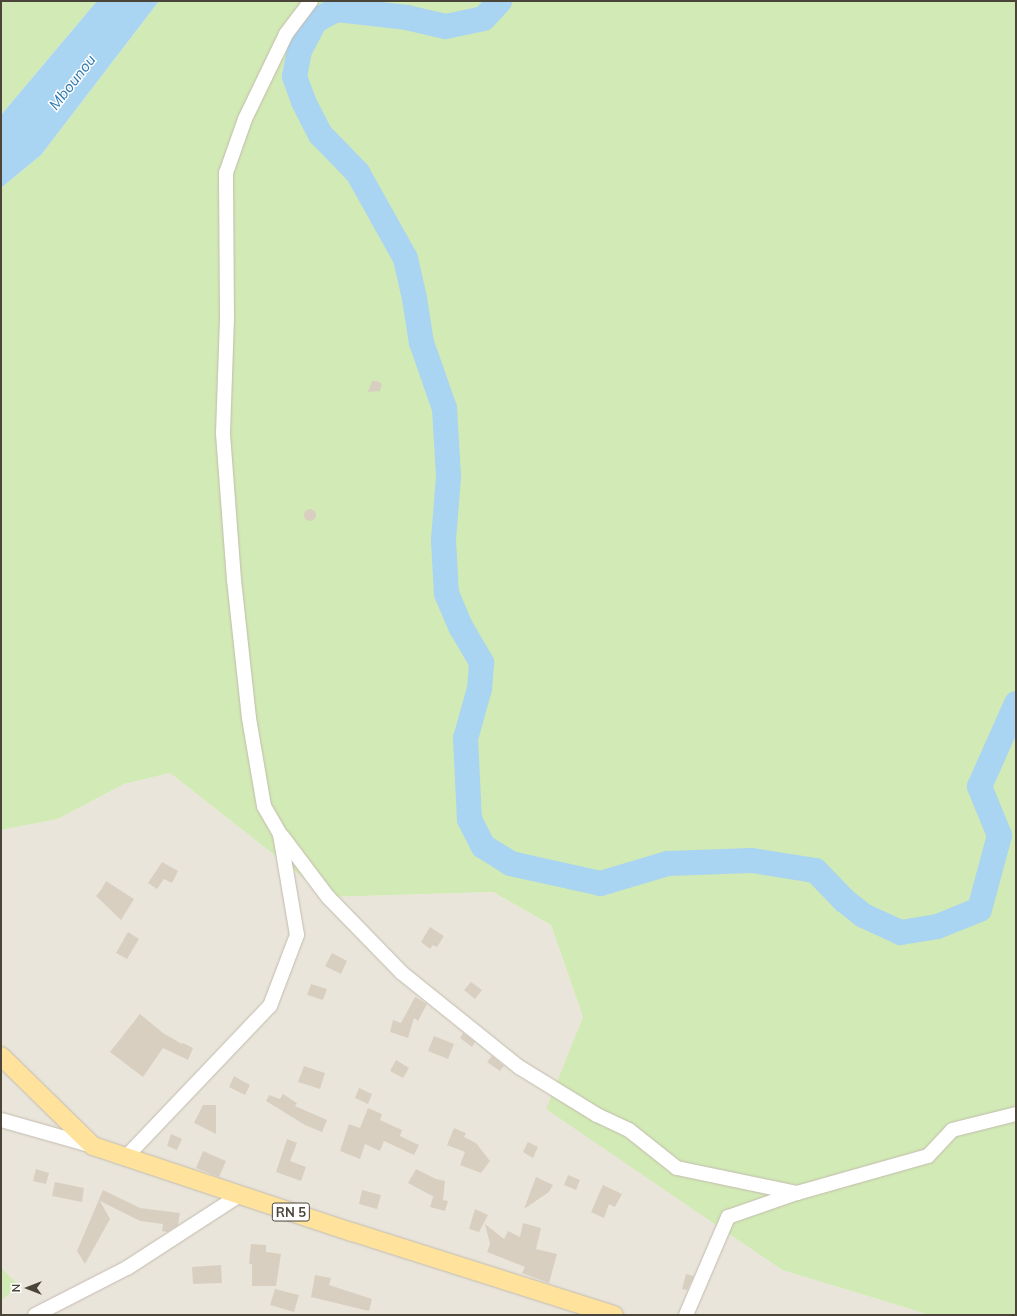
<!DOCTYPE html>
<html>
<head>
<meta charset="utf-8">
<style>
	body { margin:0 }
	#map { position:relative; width:1017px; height:1316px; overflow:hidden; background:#f6f3ec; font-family:Mulish,sans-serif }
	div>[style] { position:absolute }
	.residential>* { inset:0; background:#eae5da }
	.green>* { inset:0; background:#d2eab5 }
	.water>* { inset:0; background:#a9d4f2 }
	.river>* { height:25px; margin:-12.5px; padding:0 12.5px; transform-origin:12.5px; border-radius:12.5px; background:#a9d4f2 }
	.building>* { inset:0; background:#d8cfc1 }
	.round { border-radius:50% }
	.roads { filter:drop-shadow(0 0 1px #c2bbae) drop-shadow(0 0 1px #c2bbae) }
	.minor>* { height:14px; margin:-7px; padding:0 7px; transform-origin:7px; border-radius:7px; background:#fff }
	.major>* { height:18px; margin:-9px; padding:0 9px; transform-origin:9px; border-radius:9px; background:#ffe39c }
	span { translate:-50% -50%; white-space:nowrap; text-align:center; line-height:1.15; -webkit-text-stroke:3px #fff; paint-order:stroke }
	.shield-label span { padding:1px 3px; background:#fff; border:1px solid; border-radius:3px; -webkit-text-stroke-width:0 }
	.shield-label { font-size:13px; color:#4b4439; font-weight:700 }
	.water-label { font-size:15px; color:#2e7ab2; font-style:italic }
	.frame { position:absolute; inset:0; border:2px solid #4b4439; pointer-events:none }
	.north { position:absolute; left:8px; top:1268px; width:40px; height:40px; -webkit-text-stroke:3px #fff; paint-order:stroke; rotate:270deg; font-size:11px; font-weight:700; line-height:16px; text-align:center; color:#4b4439 }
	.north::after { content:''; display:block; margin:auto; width:14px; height:18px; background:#4b4439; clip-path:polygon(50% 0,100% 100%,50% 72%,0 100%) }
</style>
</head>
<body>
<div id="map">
	<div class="residential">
		<div style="clip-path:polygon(170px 773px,328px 897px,493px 892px,551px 925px,583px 1017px,547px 1109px,782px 1270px,930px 1315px,1px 1315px,1px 1301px,19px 1286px,1px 1267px,1px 830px,58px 819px,124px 784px)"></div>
	</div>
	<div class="green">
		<div style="clip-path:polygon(1px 1px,97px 1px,1px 115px)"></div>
		<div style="clip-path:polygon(159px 1px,1016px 1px,1016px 1315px,930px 1315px,782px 1270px,546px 1109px,583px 1017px,551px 925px,493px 892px,328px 897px,170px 773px,124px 784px,58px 819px,1px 830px,1px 188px,41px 155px)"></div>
		<div style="clip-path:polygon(1px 1267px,19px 1286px,1px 1301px)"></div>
	</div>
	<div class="water">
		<div style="clip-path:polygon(97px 1px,159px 1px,41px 155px,1px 188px,1px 115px)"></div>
	</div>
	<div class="river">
		<div style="left:499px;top:1px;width:23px;rotate:133deg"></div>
		<div style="left:483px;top:18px;width:39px;rotate:168deg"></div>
		<div style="left:445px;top:26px;width:39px;rotate:-167deg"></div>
		<div style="left:407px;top:17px;width:71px;rotate:-173.6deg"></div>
		<div style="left:336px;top:9px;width:24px;rotate:152deg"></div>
		<div style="left:315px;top:20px;width:34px;rotate:118deg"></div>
		<div style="left:299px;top:50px;width:26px;rotate:101deg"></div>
		<div style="left:294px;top:76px;width:27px;rotate:70deg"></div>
		<div style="left:303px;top:101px;width:37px;rotate:63deg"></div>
		<div style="left:320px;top:134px;width:53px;rotate:45.8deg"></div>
		<div style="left:357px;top:172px;width:98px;rotate:60.8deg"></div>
		<div style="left:405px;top:258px;width:41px;rotate:77.3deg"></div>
		<div style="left:414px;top:298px;width:45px;rotate:81deg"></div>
		<div style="left:421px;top:342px;width:70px;rotate:70.8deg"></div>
		<div style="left:444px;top:408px;width:68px;rotate:86.6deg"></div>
		<div style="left:448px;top:476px;width:64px;rotate:94.5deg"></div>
		<div style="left:443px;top:540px;width:53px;rotate:86.8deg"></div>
		<div style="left:446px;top:593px;width:36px;rotate:67deg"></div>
		<div style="left:460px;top:626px;width:42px;rotate:59.7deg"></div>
		<div style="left:481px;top:662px;width:26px;rotate:94deg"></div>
		<div style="left:479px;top:688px;width:52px;rotate:105.6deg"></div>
		<div style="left:465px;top:738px;width:81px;rotate:87.2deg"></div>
		<div style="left:469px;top:819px;width:30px;rotate:63deg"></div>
		<div style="left:483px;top:846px;width:32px;rotate:32deg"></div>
		<div style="left:510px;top:863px;width:92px;rotate:12.5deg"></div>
		<div style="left:600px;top:883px;width:70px;rotate:-16.6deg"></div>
		<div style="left:667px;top:863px;width:84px;rotate:-2deg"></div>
		<div style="left:751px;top:860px;width:65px;rotate:8.9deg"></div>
		<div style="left:815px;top:870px;width:42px;rotate:46deg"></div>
		<div style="left:844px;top:900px;width:24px;rotate:38deg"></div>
		<div style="left:863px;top:915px;width:41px;rotate:24.7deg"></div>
		<div style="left:900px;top:932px;width:37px;rotate:-9deg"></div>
		<div style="left:937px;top:926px;width:45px;rotate:-22deg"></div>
		<div style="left:979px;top:909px;width:77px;rotate:-74.9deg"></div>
		<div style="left:999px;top:835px;width:53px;rotate:-112.2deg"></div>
		<div style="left:979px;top:786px;width:91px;rotate:-66deg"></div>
	</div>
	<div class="building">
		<div style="clip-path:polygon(372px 381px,377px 381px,382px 384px,380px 391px,368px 392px)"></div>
		<div class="round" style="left:304px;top:509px;width:12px;height:12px"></div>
		<div style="clip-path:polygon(162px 862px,178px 871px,172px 883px,164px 879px,157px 889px,148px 883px)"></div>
		<div style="clip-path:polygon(106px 881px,134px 899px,121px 920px,96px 896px,101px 890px)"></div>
		<div style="clip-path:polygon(430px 927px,444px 936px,437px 947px,433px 945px,430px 949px,421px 942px)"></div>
		<div style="clip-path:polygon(128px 932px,139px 939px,127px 959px,116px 953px)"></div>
		<div style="clip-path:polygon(332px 953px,347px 961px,341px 974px,325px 966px)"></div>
		<div style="clip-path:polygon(471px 982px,482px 990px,475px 999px,464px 990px)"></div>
		<div style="clip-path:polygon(311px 984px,327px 989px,323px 1000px,307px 995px)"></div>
		<div style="clip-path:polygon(415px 997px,427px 1004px,418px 1021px,414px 1018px,408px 1038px,390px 1032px,393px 1020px,401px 1023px)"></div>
		<div style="clip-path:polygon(140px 1014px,163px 1033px,182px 1044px,183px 1043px,193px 1048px,188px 1060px,163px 1048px,143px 1077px,110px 1052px)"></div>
		<div style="clip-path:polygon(463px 1033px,475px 1042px,472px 1047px,460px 1038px)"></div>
		<div style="clip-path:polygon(434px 1036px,454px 1044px,448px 1059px,428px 1051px)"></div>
		<div style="clip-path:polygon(492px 1056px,504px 1066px,500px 1071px,487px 1062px)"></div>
		<div style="clip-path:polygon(396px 1060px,409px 1068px,403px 1078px,390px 1071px)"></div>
		<div style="clip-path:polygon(304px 1066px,325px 1073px,320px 1089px,298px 1082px)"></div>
		<div style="clip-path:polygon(234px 1076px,250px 1085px,245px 1095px,229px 1087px)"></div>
		<div style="clip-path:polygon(359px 1088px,372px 1094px,368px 1104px,355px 1098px)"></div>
		<div style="clip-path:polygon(283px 1094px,297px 1103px,295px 1106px,327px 1120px,322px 1132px,305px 1125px,266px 1101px,269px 1095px,280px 1099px)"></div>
		<div style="clip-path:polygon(203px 1105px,216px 1105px,216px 1134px,194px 1123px)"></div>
		<div style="clip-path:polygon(368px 1108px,382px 1114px,380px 1120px,402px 1130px,400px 1136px,419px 1145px,414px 1155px,384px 1141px,380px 1151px,365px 1144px,360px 1159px,340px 1151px,349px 1124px,360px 1128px)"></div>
		<div style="clip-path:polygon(454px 1128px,466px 1133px,464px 1137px,476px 1143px,490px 1161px,481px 1173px,460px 1165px,465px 1152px,447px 1145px)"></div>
		<div style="clip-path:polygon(171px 1134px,182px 1139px,177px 1150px,167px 1146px)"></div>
		<div style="clip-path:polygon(287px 1139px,297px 1143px,290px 1161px,306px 1167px,301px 1181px,276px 1172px)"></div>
		<div style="clip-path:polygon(528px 1142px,538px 1147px,533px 1158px,523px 1152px)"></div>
		<div style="clip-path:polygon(203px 1151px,226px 1161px,219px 1177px,196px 1168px)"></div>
		<div style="clip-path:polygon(36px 1169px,49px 1173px,46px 1184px,33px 1181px)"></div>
		<div style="clip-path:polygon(416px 1169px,436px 1179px,445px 1181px,443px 1200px,448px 1201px,445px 1211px,430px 1207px,433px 1197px,436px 1198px,408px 1183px)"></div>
		<div style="clip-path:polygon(568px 1175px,580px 1180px,576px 1190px,564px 1185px)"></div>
		<div style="clip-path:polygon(536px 1177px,553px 1185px,549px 1192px,524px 1209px)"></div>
		<div style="clip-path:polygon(55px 1182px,84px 1188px,82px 1202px,52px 1196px)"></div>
		<div style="clip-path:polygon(603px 1185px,622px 1194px,615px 1207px,609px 1204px,604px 1218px,591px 1212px)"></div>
		<div style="clip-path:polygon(103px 1190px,140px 1208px,180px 1213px,178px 1225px,167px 1232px,162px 1231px,163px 1224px,140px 1221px,100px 1201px,110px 1219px,85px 1264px,77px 1251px)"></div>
		<div style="clip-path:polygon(362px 1190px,381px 1195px,377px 1209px,359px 1204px)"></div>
		<div style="clip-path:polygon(475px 1209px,488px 1215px,479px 1232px,469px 1229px)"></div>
		<div style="clip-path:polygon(523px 1223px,541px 1228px,536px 1249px,557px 1254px,549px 1283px,522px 1273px,525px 1267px,487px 1252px,490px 1244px,485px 1224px,504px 1239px,508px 1231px,520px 1237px)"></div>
		<div style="clip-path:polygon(251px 1244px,266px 1245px,266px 1252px,281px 1254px,276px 1286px,252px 1286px,252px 1264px,249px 1264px)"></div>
		<div style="clip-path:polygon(221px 1265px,222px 1283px,193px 1284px,192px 1267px)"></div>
		<div style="clip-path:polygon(686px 1274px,694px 1276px,687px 1290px,682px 1289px)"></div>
		<div style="clip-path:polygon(315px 1275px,331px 1278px,329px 1285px,372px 1299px,369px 1311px,311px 1297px)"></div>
		<div style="clip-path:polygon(275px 1289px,299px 1295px,294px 1312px,270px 1305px)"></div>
	</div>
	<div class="roads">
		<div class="minor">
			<div style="left:282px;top:836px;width:76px;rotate:53deg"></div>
			<div style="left:328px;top:897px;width:106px;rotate:45.8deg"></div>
			<div style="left:402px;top:973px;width:150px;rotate:38.8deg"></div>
			<div style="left:519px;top:1067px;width:92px;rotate:31.6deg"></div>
			<div style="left:597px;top:1115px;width:35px;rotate:25deg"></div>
			<div style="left:629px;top:1130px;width:61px;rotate:38.4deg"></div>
			<div style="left:677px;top:1168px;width:123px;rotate:11.8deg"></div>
			<div style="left:1px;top:1120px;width:96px;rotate:15.8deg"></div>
			<div style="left:125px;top:1158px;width:210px;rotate:-46.4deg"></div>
			<div style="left:270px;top:1006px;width:76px;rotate:-69.2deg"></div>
			<div style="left:297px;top:935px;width:102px;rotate:-99.6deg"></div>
			<div style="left:280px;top:834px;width:32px;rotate:-120deg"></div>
			<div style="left:264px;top:806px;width:89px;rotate:-99.7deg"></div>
			<div style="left:249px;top:718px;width:139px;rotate:-96.2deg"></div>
			<div style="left:234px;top:580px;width:147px;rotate:-94.3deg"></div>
			<div style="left:223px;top:433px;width:115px;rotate:-88deg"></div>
			<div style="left:227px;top:318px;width:145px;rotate:-90.4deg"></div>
			<div style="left:226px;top:173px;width:57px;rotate:-70.6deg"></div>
			<div style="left:245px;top:119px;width:94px;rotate:-64.2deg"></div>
			<div style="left:286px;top:34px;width:41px;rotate:-52.9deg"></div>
			<div style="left:35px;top:1315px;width:103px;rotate:-27.1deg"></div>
			<div style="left:127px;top:1268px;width:135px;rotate:-32.9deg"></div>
			<div style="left:686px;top:1315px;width:107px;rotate:-66.8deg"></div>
			<div style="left:728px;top:1217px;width:73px;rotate:-19.2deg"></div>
			<div style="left:797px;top:1193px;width:136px;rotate:-15.8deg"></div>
			<div style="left:928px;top:1156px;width:35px;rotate:-47deg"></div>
			<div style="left:952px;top:1130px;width:66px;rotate:-14deg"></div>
		</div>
		<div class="major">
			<div style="left:1px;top:1056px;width:129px;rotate:44.4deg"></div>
			<div style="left:93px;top:1146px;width:273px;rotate:18.4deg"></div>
			<div style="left:352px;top:1232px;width:275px;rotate:17.6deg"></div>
		</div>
	</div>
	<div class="shield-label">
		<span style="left:291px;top:1212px">RN 5</span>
	</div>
	<div class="water-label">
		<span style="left:72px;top:82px;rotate:-52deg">Mbounou</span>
	</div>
	<div class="frame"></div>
	<div class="north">N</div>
</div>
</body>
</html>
